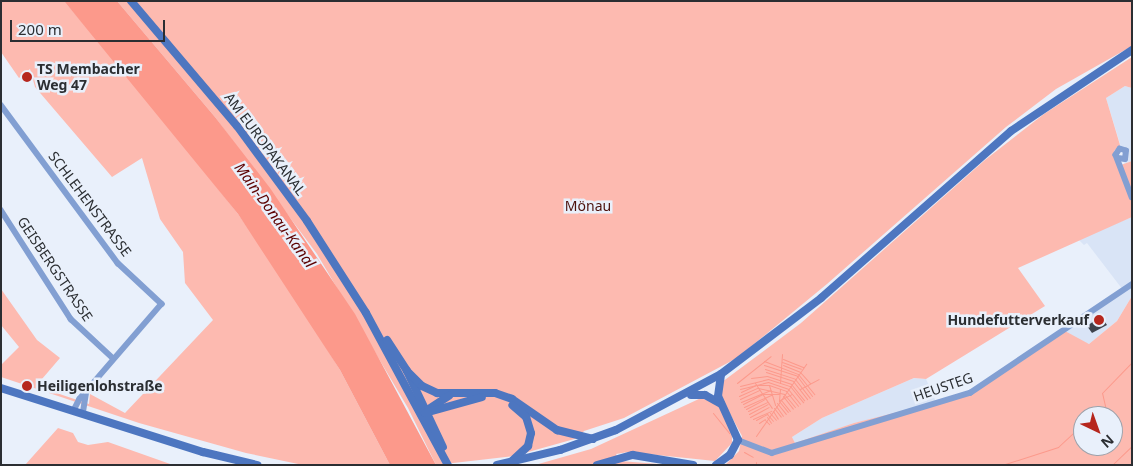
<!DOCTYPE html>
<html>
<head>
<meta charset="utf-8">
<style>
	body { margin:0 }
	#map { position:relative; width:1133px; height:466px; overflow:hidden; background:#e9f0fb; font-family:"Noto Sans",sans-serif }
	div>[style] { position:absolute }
	.built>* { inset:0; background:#d9e4f6 }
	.green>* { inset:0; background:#fdbab0 }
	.water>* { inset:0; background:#fc998b }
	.stream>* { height:1px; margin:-0.5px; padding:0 0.5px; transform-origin:0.5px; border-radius:0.5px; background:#fc998b }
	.building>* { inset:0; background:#3e434d }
	.street>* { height:5.5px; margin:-2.75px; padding:0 2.75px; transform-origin:2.75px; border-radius:2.75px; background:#829fd2 }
	.secondary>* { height:8px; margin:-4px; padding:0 4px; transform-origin:4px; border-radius:4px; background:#4d76c0 }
	.dots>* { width:14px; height:14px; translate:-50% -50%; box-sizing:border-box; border:2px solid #e9f0fb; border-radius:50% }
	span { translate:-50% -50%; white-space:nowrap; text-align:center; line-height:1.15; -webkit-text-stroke:5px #e9f0fb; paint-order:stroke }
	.poi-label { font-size:14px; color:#2b2e32; font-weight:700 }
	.left { translate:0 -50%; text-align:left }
	.right { translate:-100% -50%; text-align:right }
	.street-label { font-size:14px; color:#2b2e32 }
	.park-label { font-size:14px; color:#4d110c }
	.water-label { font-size:15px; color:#5d0202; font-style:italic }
	.frame { position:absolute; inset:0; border:2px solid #2b2e32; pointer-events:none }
	.north { position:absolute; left:1073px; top:406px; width:50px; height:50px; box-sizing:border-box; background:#e9f0fb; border:1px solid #9da2ab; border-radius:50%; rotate:138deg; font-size:14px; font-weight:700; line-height:20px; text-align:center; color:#2b2e32 }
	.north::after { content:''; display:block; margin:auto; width:18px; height:22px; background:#b6271e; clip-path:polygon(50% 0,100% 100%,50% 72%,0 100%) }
	.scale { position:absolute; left:10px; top:20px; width:155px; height:22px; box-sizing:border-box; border:2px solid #2b2e32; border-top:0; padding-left:6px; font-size:15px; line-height:18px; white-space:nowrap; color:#2b2e32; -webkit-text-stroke:4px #e9f0fb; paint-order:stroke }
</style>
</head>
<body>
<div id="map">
	<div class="built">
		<div style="clip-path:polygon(1125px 86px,1132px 88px,1132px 161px,1124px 164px,1129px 151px,1121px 147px,1106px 98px)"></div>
		<div style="clip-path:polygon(1132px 217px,1132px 296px,1117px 321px,1089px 344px,1081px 341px,1065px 331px,1123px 290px,1087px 243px,1084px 245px,1078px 239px)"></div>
		<div style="clip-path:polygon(914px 378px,926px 379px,937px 404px,854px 423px,795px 444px,792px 437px,822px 418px)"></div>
	</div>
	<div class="green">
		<div style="clip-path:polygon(1px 1px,64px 1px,148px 100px,238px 214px,282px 277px,340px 370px,390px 465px,303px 465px,246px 453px,139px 423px,1px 377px,1px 365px,19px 347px,1px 325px,1px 289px,37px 340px,60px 358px,36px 386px,89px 404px,90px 394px,125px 413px,213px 320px,185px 283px,183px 252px,160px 219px,142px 158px,112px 177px,35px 87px,30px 69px,19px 78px,1px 52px)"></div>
		<div style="clip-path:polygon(117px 1px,1132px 1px,1132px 46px,1056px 89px,1006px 127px,827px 284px,737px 358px,624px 418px,584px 431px,578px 438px,514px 456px,436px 465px,408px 408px,317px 254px,215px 117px)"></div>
		<div style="clip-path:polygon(evenodd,1132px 57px,1132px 88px,1125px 86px,1106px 98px,1120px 145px,1114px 151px,1118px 166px,1132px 161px,1132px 217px,1018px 268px,1045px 306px,926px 379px,914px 378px,822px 418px,792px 437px,795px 443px,854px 423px,970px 394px,1065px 331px,1089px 344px,1117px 321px,1132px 296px,1132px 465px,725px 465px,739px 451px,742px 436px,721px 397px,722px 382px,801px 323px,985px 160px,1044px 114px,1132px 57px,1083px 416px,1113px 416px,1113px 446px,1083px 446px,1083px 416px)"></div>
		<div style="clip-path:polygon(701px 398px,717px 404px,732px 426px,732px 443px,715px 461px,628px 452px,616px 454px,620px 461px,671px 465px,535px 465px,591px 449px)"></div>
		<div style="clip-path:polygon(58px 428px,73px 433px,78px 442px,88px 445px,108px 442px,173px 465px,25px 465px)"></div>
	</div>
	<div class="water">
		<div style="clip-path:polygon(64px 1px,117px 1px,215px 117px,270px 188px,355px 314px,436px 465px,390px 465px,340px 370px,238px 214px)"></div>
	</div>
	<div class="stream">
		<div style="left:783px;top:359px;width:22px;rotate:22deg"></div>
		<div style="left:764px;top:361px;width:36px;rotate:21deg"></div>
		<div style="left:798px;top:374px;width:26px;rotate:51deg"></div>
		<div style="left:782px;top:362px;width:20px;rotate:20deg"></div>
		<div style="left:764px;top:365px;width:35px;rotate:18deg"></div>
		<div style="left:797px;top:376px;width:25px;rotate:53deg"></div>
		<div style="left:783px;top:365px;width:18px;rotate:22deg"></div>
		<div style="left:800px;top:372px;width:15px;rotate:48deg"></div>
		<div style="left:765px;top:369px;width:32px;rotate:18deg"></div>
		<div style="left:795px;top:379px;width:24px;rotate:52deg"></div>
		<div style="left:766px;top:372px;width:28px;rotate:18deg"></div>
		<div style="left:793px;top:381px;width:23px;rotate:52deg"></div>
		<div style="left:751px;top:378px;width:16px;rotate:-7deg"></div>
		<div style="left:767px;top:376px;width:25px;rotate:18deg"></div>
		<div style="left:791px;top:384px;width:21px;rotate:51deg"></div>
		<div style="left:737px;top:383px;width:43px;rotate:-38.5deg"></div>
		<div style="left:755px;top:383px;width:30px;rotate:56deg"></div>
		<div style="left:780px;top:383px;width:29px;rotate:-86deg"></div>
		<div style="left:769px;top:385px;width:21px;rotate:73deg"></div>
		<div style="left:740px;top:386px;width:29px;rotate:-14deg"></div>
		<div style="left:768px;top:379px;width:23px;rotate:18deg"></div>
		<div style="left:790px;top:386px;width:21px;rotate:51deg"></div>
		<div style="left:758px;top:388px;width:27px;rotate:13deg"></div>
		<div style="left:784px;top:394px;width:17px;rotate:50deg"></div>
		<div style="left:740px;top:389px;width:29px;rotate:-14deg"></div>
		<div style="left:768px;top:382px;width:21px;rotate:19deg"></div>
		<div style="left:788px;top:389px;width:19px;rotate:51deg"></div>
		<div style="left:780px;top:389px;width:12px;rotate:95deg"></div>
		<div style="left:779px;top:401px;width:14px;rotate:51deg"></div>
		<div style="left:800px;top:389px;width:21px;rotate:-28deg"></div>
		<div style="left:741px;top:392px;width:17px;rotate:-25deg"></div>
		<div style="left:756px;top:385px;width:13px"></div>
		<div style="left:769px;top:385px;width:18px;rotate:19deg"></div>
		<div style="left:786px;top:391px;width:19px;rotate:51deg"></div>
		<div style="left:739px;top:396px;width:20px;rotate:-24deg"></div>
		<div style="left:783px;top:396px;width:16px;rotate:52deg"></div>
		<div style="left:740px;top:399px;width:21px;rotate:-25deg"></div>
		<div style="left:780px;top:400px;width:13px;rotate:-27deg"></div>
		<div style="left:781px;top:400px;width:14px;rotate:51deg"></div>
		<div style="left:741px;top:402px;width:32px;rotate:-22deg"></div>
		<div style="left:777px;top:403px;width:14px;rotate:51deg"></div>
		<div style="left:743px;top:404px;width:22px;rotate:-27deg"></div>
		<div style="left:763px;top:394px;width:16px"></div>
		<div style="left:776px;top:406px;width:12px;rotate:55deg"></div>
		<div style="left:744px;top:407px;width:30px;rotate:-24deg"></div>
		<div style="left:774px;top:408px;width:11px;rotate:52deg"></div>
		<div style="left:746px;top:409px;width:21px;rotate:-28deg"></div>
		<div style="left:748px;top:411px;width:21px;rotate:-25deg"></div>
		<div style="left:773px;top:411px;width:9px;rotate:58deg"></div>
		<div style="left:713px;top:413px;width:26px;rotate:51deg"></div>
		<div style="left:770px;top:413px;width:9px;rotate:49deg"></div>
		<div style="left:749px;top:414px;width:21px;rotate:-28deg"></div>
		<div style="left:1097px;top:416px;width:11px;rotate:-34deg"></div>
		<div style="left:1106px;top:410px;width:17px;rotate:-103deg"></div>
		<div style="left:1102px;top:393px;width:43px;rotate:-45.9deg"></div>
		<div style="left:750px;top:417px;width:21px;rotate:-28deg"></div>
		<div style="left:767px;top:417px;width:7px;rotate:56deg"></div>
		<div style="left:753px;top:419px;width:20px;rotate:-24deg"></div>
		<div style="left:756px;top:420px;width:13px;rotate:-29deg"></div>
		<div style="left:767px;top:414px;width:9px;rotate:49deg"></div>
		<div style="left:765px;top:420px;width:6px;rotate:45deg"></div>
		<div style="left:759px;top:423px;width:7px;rotate:-34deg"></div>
		<div style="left:1080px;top:428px;width:4px;rotate:45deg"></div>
		<div style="left:756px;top:436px;width:88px;rotate:-55.2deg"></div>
		<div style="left:1097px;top:446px;width:8px;rotate:45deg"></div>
		<div style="left:744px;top:452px;width:10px;rotate:29deg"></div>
		<div style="left:756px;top:462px;width:3px;rotate:90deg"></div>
		<div style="left:1002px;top:465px;width:59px;rotate:-17.8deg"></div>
		<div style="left:1058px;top:447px;width:34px;rotate:-43deg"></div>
		<div style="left:1112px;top:465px;width:28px;rotate:-44deg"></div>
	</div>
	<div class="building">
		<div style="clip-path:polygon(1101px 316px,1107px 325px,1092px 333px,1087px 326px)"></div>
	</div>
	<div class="street">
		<div style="left:1px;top:105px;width:197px;rotate:53.5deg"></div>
		<div style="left:118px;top:263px;width:60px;rotate:43deg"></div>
		<div style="left:162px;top:304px;width:125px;rotate:130.8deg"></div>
		<div style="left:80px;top:399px;width:11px;rotate:117deg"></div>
		<div style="left:1118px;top:158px;width:7px;rotate:8deg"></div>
		<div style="left:1125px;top:159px;width:8px;rotate:-83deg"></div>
		<div style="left:1126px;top:151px;width:6px;rotate:-162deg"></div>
		<div style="left:1120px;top:149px;width:7px;rotate:124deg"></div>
		<div style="left:1116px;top:155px;width:45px;rotate:69.1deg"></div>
		<div style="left:1px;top:210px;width:130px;rotate:57.3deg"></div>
		<div style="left:71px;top:319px;width:57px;rotate:42.9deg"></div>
		<div style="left:83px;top:412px;width:20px;rotate:-81deg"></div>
		<div style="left:738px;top:440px;width:36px;rotate:21deg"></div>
		<div style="left:772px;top:453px;width:207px;rotate:-16.9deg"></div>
		<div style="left:970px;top:393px;width:195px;rotate:-33.9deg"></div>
	</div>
	<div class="secondary">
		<div style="left:131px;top:1px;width:164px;rotate:49.7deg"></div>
		<div style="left:237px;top:126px;width:118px;rotate:53.6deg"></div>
		<div style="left:307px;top:221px;width:109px;rotate:57.3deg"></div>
		<div style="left:366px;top:313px;width:173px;rotate:61.7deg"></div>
		<div style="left:387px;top:340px;width:37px;rotate:57deg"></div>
		<div style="left:407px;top:371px;width:84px;rotate:64.7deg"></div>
		<div style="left:407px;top:371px;width:21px;rotate:45deg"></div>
		<div style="left:422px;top:386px;width:17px;rotate:25deg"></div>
		<div style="left:437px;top:393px;width:58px"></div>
		<div style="left:495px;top:393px;width:18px;rotate:19deg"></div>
		<div style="left:512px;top:399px;width:55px;rotate:34.6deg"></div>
		<div style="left:557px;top:430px;width:37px;rotate:14deg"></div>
		<div style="left:1px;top:388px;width:212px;rotate:17.6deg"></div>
		<div style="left:203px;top:452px;width:56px;rotate:13.5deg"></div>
		<div style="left:691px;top:395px;width:14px"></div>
		<div style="left:705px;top:395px;width:18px;rotate:29deg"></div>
		<div style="left:424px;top:412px;width:30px;rotate:-33deg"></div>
		<div style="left:425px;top:413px;width:59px;rotate:-15.7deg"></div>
		<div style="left:512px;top:461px;width:22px;rotate:-43deg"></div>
		<div style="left:528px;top:446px;width:13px;rotate:-77deg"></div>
		<div style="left:531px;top:433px;width:17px;rotate:-107deg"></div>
		<div style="left:526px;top:417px;width:18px;rotate:-139deg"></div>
		<div style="left:497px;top:465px;width:65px;rotate:-13.4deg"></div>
		<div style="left:560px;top:450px;width:59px;rotate:-19.7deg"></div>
		<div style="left:616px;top:430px;width:119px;rotate:-28.1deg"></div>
		<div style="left:721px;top:374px;width:126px;rotate:-37.2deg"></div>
		<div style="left:821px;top:298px;width:253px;rotate:-41.3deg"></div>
		<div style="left:1011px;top:131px;width:146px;rotate:-33.8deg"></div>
		<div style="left:597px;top:465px;width:37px;rotate:-16deg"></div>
		<div style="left:633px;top:455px;width:61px;rotate:9.5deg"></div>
		<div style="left:716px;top:465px;width:17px;rotate:-36deg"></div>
		<div style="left:730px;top:455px;width:17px;rotate:-62deg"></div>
		<div style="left:738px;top:440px;width:48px;rotate:-114.4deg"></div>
		<div style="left:718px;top:396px;width:22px;rotate:-82deg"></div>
	</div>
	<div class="dots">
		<div style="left:27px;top:77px;background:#b6271e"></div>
		<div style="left:1099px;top:320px;background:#b6271e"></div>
		<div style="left:27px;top:386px;background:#b6271e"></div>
	</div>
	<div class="poi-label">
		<span class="left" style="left:37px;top:77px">TS Membacher<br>Weg 47</span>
		<span class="right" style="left:1089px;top:320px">Hundefutterverkauf</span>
		<span class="left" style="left:37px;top:386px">Heiligenlohstraße</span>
	</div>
	<div class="street-label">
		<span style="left:265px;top:144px;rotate:53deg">AM EUROPAKANAL</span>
		<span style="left:90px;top:204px;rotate:53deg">SCHLEHENSTRASSE</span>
		<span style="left:55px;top:269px;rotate:56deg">GEISBERGSTRASSE</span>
		<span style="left:943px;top:387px;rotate:-19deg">HEUSTEG</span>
	</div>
	<div class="park-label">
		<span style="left:588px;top:206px">Mönau</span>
	</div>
	<div class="water-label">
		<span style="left:275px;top:215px;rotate:54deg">Main-Donau-Kanal</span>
	</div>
	<div class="frame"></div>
	<div class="north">N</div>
	<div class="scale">200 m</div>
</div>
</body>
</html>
